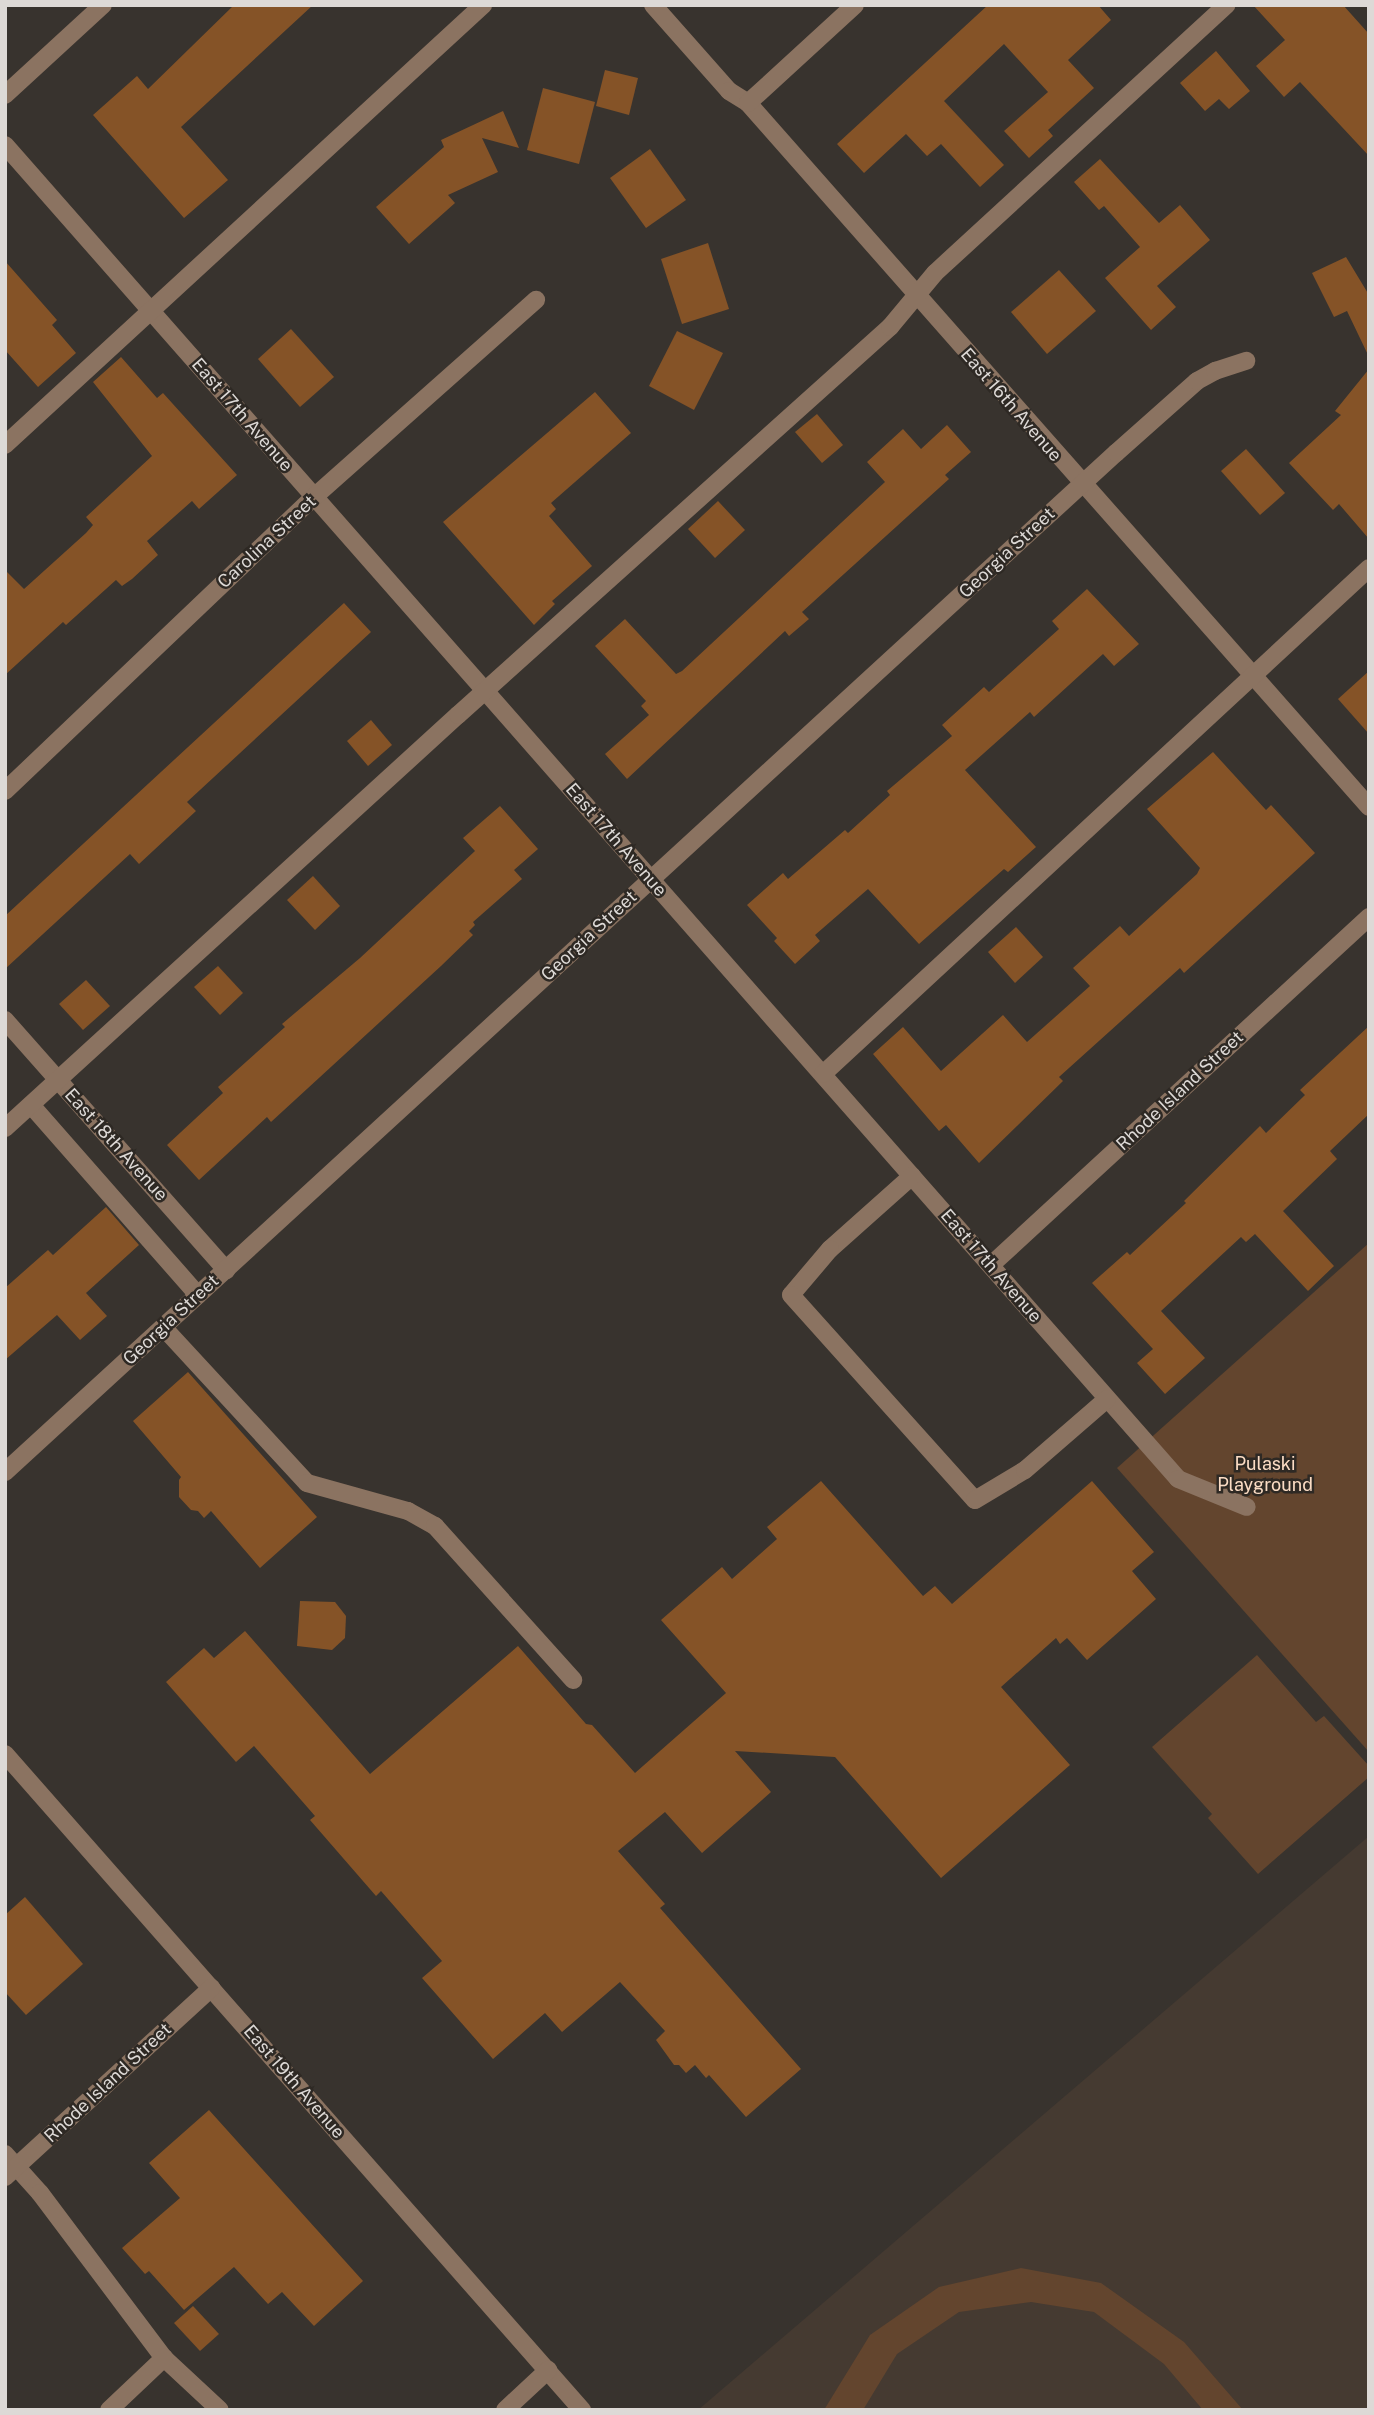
<!DOCTYPE html>
<html>
<head>
<meta charset="utf-8">
<style>
	body { margin:0 }
	#map { position:relative; width:1374px; height:2415px; overflow:hidden; background:#38332e; font-family:"Public Sans",sans-serif }
	div>[style] { position:absolute }
	.built>* { inset:0; background:#453a31 }
	.green>* { inset:0; background:#63452e }
	.building>* { inset:0; background:#855327 }
	.minor>* { height:18px; margin:-9px; padding:0 9px; transform-origin:9px; border-radius:9px; background:#8b7361 }
	span { translate:-50% -50%; white-space:nowrap; text-align:center; line-height:1.15; -webkit-text-stroke:5px #2e2924; paint-order:stroke }
	.street-label { font-size:18px; color:#ddd9d6 }
	.park-label { font-size:18px; color:#fbdcc4 }
	.frame { position:absolute; inset:0; border:7px solid #ddd9d6; pointer-events:none }
</style>
</head>
<body>
<div id="map">
	<div class="built">
		<div style="clip-path:polygon(1369px 1836px,1369px 2410px,698px 2410px)"></div>
	</div>
	<div class="green">
		<div style="clip-path:polygon(1369px 1243px,1369px 1752px,1117px 1468px)"></div>
		<div style="clip-path:polygon(1257px 1655px,1316px 1722px,1324px 1716px,1369px 1766px,1369px 1777px,1258px 1874px,1208px 1818px,1212px 1814px,1152px 1747px)"></div>
		<div style="clip-path:polygon(1021px 2268px,1101px 2283px,1184px 2342px,1243px 2410px,1203px 2410px,1164px 2364px,1094px 2312px,1031px 2302px,959px 2312px,897px 2354px,863px 2410px,824px 2410px,870px 2335px,939px 2287px)"></div>
	</div>
	<div class="building">
		<div style="clip-path:polygon(234px 5px,313px 5px,181px 127px,228px 180px,184px 218px,93px 115px,137px 76px,148px 89px)"></div>
		<div style="clip-path:polygon(988px 5px,1098px 5px,1111px 20px,1068px 60px,1094px 88px,1048px 130px,1053px 136px,1029px 158px,1004px 131px,1048px 92px,1004px 44px,944px 101px,1004px 165px,980px 187px,941px 144px,927px 156px,906px 134px,864px 173px,837px 144px)"></div>
		<div style="clip-path:polygon(1253px 5px,1343px 5px,1369px 34px,1369px 156px,1300px 82px,1284px 97px,1256px 66px,1285px 40px)"></div>
		<div style="clip-path:polygon(1216px 51px,1250px 91px,1229px 109px,1219px 99px,1205px 111px,1180px 83px)"></div>
		<div style="clip-path:polygon(605px 70px,638px 78px,629px 115px,596px 106px)"></div>
		<div style="clip-path:polygon(543px 88px,595px 102px,579px 164px,527px 150px)"></div>
		<div style="clip-path:polygon(503px 111px,519px 148px,482px 138px,498px 172px,448px 195px,455px 203px,409px 244px,376px 207px,444px 147px,441px 140px)"></div>
		<div style="clip-path:polygon(650px 149px,686px 200px,646px 228px,610px 178px)"></div>
		<div style="clip-path:polygon(1100px 159px,1159px 223px,1180px 205px,1210px 240px,1157px 286px,1176px 307px,1151px 330px,1105px 278px,1140px 247px,1104px 206px,1099px 210px,1074px 182px)"></div>
		<div style="clip-path:polygon(708px 243px,729px 309px,682px 324px,661px 259px)"></div>
		<div style="clip-path:polygon(1346px 257px,1369px 295px,1369px 357px,1347px 311px,1334px 317px,1312px 273px)"></div>
		<div style="clip-path:polygon(5px 261px,57px 320px,52px 325px,76px 353px,38px 387px,5px 350px)"></div>
		<div style="clip-path:polygon(1059px 270px,1096px 311px,1047px 354px,1011px 312px)"></div>
		<div style="clip-path:polygon(291px 329px,334px 377px,300px 407px,258px 359px)"></div>
		<div style="clip-path:polygon(677px 331px,723px 353px,694px 410px,649px 386px)"></div>
		<div style="clip-path:polygon(121px 357px,157px 398px,163px 393px,237px 475px,199px 509px,192px 501px,147px 541px,158px 555px,132px 579px,122px 586px,116px 580px,66px 625px,63px 622px,5px 675px,5px 570px,24px 589px,86px 533px,93px 525px,86px 517px,152px 456px,93px 382px)"></div>
		<div style="clip-path:polygon(1369px 369px,1369px 539px,1339px 504px,1333px 510px,1289px 463px,1341px 415px,1335px 411px)"></div>
		<div style="clip-path:polygon(595px 392px,631px 433px,551px 503px,556px 509px,549px 516px,592px 566px,552px 601px,555px 604px,534px 625px,443px 522px)"></div>
		<div style="clip-path:polygon(817px 414px,843px 445px,822px 463px,795px 432px)"></div>
		<div style="clip-path:polygon(947px 425px,971px 452px,945px 475px,949px 479px,802px 612px,809px 619px,789px 636px,785px 631px,627px 779px,605px 754px,649px 715px,641px 706px,646px 701px,595px 646px,625px 619px,676px 674px,682px 671px,885px 482px,867px 462px,903px 429px,921px 449px)"></div>
		<div style="clip-path:polygon(1246px 449px,1285px 493px,1260px 515px,1221px 471px)"></div>
		<div style="clip-path:polygon(718px 501px,745px 530px,715px 558px,688px 529px)"></div>
		<div style="clip-path:polygon(1087px 589px,1139px 644px,1114px 666px,1103px 654px,1034px 717px,1030px 712px,965px 770px,1036px 847px,1008px 872px,1004px 869px,919px 944px,868px 889px,815px 935px,820px 941px,795px 964px,774px 941px,777px 938px,747px 905px,783px 873px,788px 879px,845px 830px,848px 833px,890px 795px,887px 791px,952px 736px,942px 725px,984px 687px,989px 692px,1059px 629px,1052px 621px)"></div>
		<div style="clip-path:polygon(344px 603px,371px 632px,187px 802px,196px 811px,139px 864px,130px 854px,5px 969px,5px 916px)"></div>
		<div style="clip-path:polygon(1369px 671px,1369px 734px,1338px 699px)"></div>
		<div style="clip-path:polygon(371px 720px,392px 745px,368px 766px,347px 741px)"></div>
		<div style="clip-path:polygon(1213px 752px,1266px 810px,1271px 805px,1315px 853px,1184px 973px,1180px 968px,1059px 1077px,1063px 1081px,979px 1163px,946px 1125px,939px 1131px,873px 1054px,903px 1027px,941px 1071px,1003px 1015px,1027px 1042px,1090px 986px,1073px 968px,1120px 926px,1129px 936px,1197px 874px,1200px 868px,1147px 809px)"></div>
		<div style="clip-path:polygon(500px 806px,538px 849px,514px 870px,522px 879px,473px 922px,475px 925px,469px 931px,473px 935px,441px 966px,271px 1122px,267px 1117px,199px 1180px,167px 1145px,223px 1093px,218px 1087px,285px 1027px,282px 1024px,360px 958px,475px 851px,463px 838px)"></div>
		<div style="clip-path:polygon(313px 876px,340px 906px,315px 930px,287px 900px)"></div>
		<div style="clip-path:polygon(1016px 927px,1043px 957px,1015px 983px,988px 952px)"></div>
		<div style="clip-path:polygon(218px 966px,243px 993px,220px 1015px,194px 987px)"></div>
		<div style="clip-path:polygon(86px 980px,110px 1006px,83px 1030px,59px 1004px)"></div>
		<div style="clip-path:polygon(1369px 1026px,1369px 1114px,1330px 1151px,1337px 1159px,1283px 1211px,1334px 1266px,1308px 1291px,1255px 1234px,1246px 1242px,1241px 1237px,1161px 1311px,1205px 1358px,1165px 1394px,1137px 1363px,1153px 1349px,1092px 1283px,1127px 1252px,1130px 1255px,1186px 1203px,1184px 1201px,1260px 1126px,1266px 1133px,1305px 1095px,1300px 1090px)"></div>
		<div style="clip-path:polygon(106px 1207px,139px 1245px,86px 1293px,107px 1316px,80px 1340px,57px 1315px,5px 1360px,5px 1288px,48px 1250px,53px 1255px)"></div>
		<div style="clip-path:polygon(188px 1372px,317px 1517px,260px 1568px,211px 1511px,204px 1518px,198px 1511px,191px 1510px,179px 1497px,179px 1480px,181px 1477px,133px 1421px)"></div>
		<div style="clip-path:polygon(821px 1481px,923px 1596px,935px 1586px,952px 1604px,1092px 1481px,1154px 1552px,1132px 1571px,1156px 1599px,1087px 1660px,1067px 1638px,1060px 1644px,1056px 1638px,1001px 1687px,1070px 1765px,941px 1878px,835px 1757px,735px 1751px,771px 1792px,702px 1853px,665px 1812px,618px 1851px,665px 1904px,660px 1908px,801px 2069px,746px 2117px,709px 2075px,706px 2078px,695px 2065px,686px 2073px,679px 2065px,674px 2065px,656px 2040px,665px 2031px,620px 1982px,562px 2032px,545px 2013px,493px 2059px,422px 1978px,442px 1961px,381px 1891px,376px 1896px,310px 1820px,315px 1816px,254px 1746px,236px 1762px,166px 1682px,204px 1648px,214px 1658px,245px 1631px,370px 1774px,518px 1646px,586px 1724px,592px 1725px,635px 1773px,726px 1693px,661px 1620px,722px 1567px,732px 1579px,777px 1539px,767px 1527px)"></div>
		<div style="clip-path:polygon(300px 1601px,335px 1602px,346px 1616px,345px 1638px,332px 1650px,297px 1646px)"></div>
		<div style="clip-path:polygon(25px 1897px,83px 1964px,26px 2015px,5px 1992px,5px 1915px)"></div>
		<div style="clip-path:polygon(209px 2110px,363px 2281px,314px 2326px,282px 2292px,268px 2304px,234px 2267px,184px 2310px,149px 2271px,145px 2274px,122px 2248px,180px 2198px,149px 2163px)"></div>
		<div style="clip-path:polygon(193px 2306px,219px 2334px,200px 2351px,174px 2323px)"></div>
	</div>
	<div class="minor">
		<div style="left:653px;top:5px;width:115px;rotate:48.5deg"></div>
		<div style="left:729px;top:91px;width:22px;rotate:32deg"></div>
		<div style="left:748px;top:103px;width:939px;rotate:48.58deg"></div>
		<div style="left:5px;top:95px;width:133px;rotate:-42.6deg"></div>
		<div style="left:748px;top:103px;width:145px;rotate:-42.5deg"></div>
		<div style="left:5px;top:145px;width:1776px;rotate:48.67deg"></div>
		<div style="left:1178px;top:1479px;width:74px;rotate:22.1deg"></div>
		<div style="left:5px;top:445px;width:650px;rotate:-42.63deg"></div>
		<div style="left:5px;top:791px;width:427px;rotate:-43.6deg"></div>
		<div style="left:314px;top:497px;width:297px;rotate:-41.6deg"></div>
		<div style="left:5px;top:1020px;width:334px;rotate:48.5deg"></div>
		<div style="left:823px;top:1074px;width:744px;rotate:-42.82deg"></div>
		<div style="left:31px;top:1105px;width:253px;rotate:48.7deg"></div>
		<div style="left:5px;top:1128px;width:613px;rotate:-42.36deg"></div>
		<div style="left:458px;top:715px;width:581px;rotate:-41.93deg"></div>
		<div style="left:890px;top:327px;width:70px;rotate:-50.2deg"></div>
		<div style="left:935px;top:273px;width:396px;rotate:-42.6deg"></div>
		<div style="left:912px;top:1176px;width:110px;rotate:138.3deg"></div>
		<div style="left:830px;top:1249px;width:60px;rotate:130.3deg"></div>
		<div style="left:791px;top:1295px;width:275px;rotate:48.1deg"></div>
		<div style="left:975px;top:1500px;width:58px;rotate:-31deg"></div>
		<div style="left:1025px;top:1470px;width:108px;rotate:-40.9deg"></div>
		<div style="left:991px;top:1265px;width:514px;rotate:-42.63deg"></div>
		<div style="left:163px;top:1327px;width:212px;rotate:47.3deg"></div>
		<div style="left:307px;top:1483px;width:105px;rotate:15.5deg"></div>
		<div style="left:408px;top:1511px;width:31px;rotate:29deg"></div>
		<div style="left:435px;top:1526px;width:207px;rotate:48.1deg"></div>
		<div style="left:5px;top:1472px;width:1508px;rotate:-42.53deg"></div>
		<div style="left:1116px;top:453px;width:108px;rotate:-41.6deg"></div>
		<div style="left:1197px;top:381px;width:21px;rotate:-29deg"></div>
		<div style="left:1215px;top:371px;width:33px;rotate:-18deg"></div>
		<div style="left:5px;top:1754px;width:874px;rotate:48.67deg"></div>
		<div style="left:5px;top:2154px;width:52px;rotate:48.1deg"></div>
		<div style="left:40px;top:2193px;width:206px;rotate:53.1deg"></div>
		<div style="left:164px;top:2358px;width:76px;rotate:42.9deg"></div>
		<div style="left:5px;top:2177px;width:280px;rotate:-42.5deg"></div>
		<div style="left:109px;top:2410px;width:76px;rotate:-43.4deg"></div>
		<div style="left:505px;top:2410px;width:59px;rotate:-42.9deg"></div>
	</div>
	<div class="street-label">
		<span style="left:1011px;top:405px;rotate:49deg">East 16th Avenue</span>
		<span style="left:242px;top:415px;rotate:49deg">East 17th Avenue</span>
		<span style="left:267px;top:542px;rotate:-43deg">Carolina Street</span>
		<span style="left:1007px;top:553px;rotate:-43deg">Georgia Street</span>
		<span style="left:616px;top:840px;rotate:49deg">East 17th Avenue</span>
		<span style="left:589px;top:936px;rotate:-43deg">Georgia Street</span>
		<span style="left:1180px;top:1091px;rotate:-43deg">Rhode Island Street</span>
		<span style="left:116px;top:1145px;rotate:48deg">East 18th Avenue</span>
		<span style="left:991px;top:1266px;rotate:49deg">East 17th Avenue</span>
		<span style="left:171px;top:1320px;rotate:-43deg">Georgia Street</span>
		<span style="left:294px;top:2082px;rotate:49deg">East 19th Avenue</span>
		<span style="left:108px;top:2083px;rotate:-43deg">Rhode Island Street</span>
	</div>
	<div class="park-label">
		<span style="left:1265px;top:1475px">Pulaski<br>Playground</span>
	</div>
	<div class="frame"></div>
</div>
</body>
</html>
